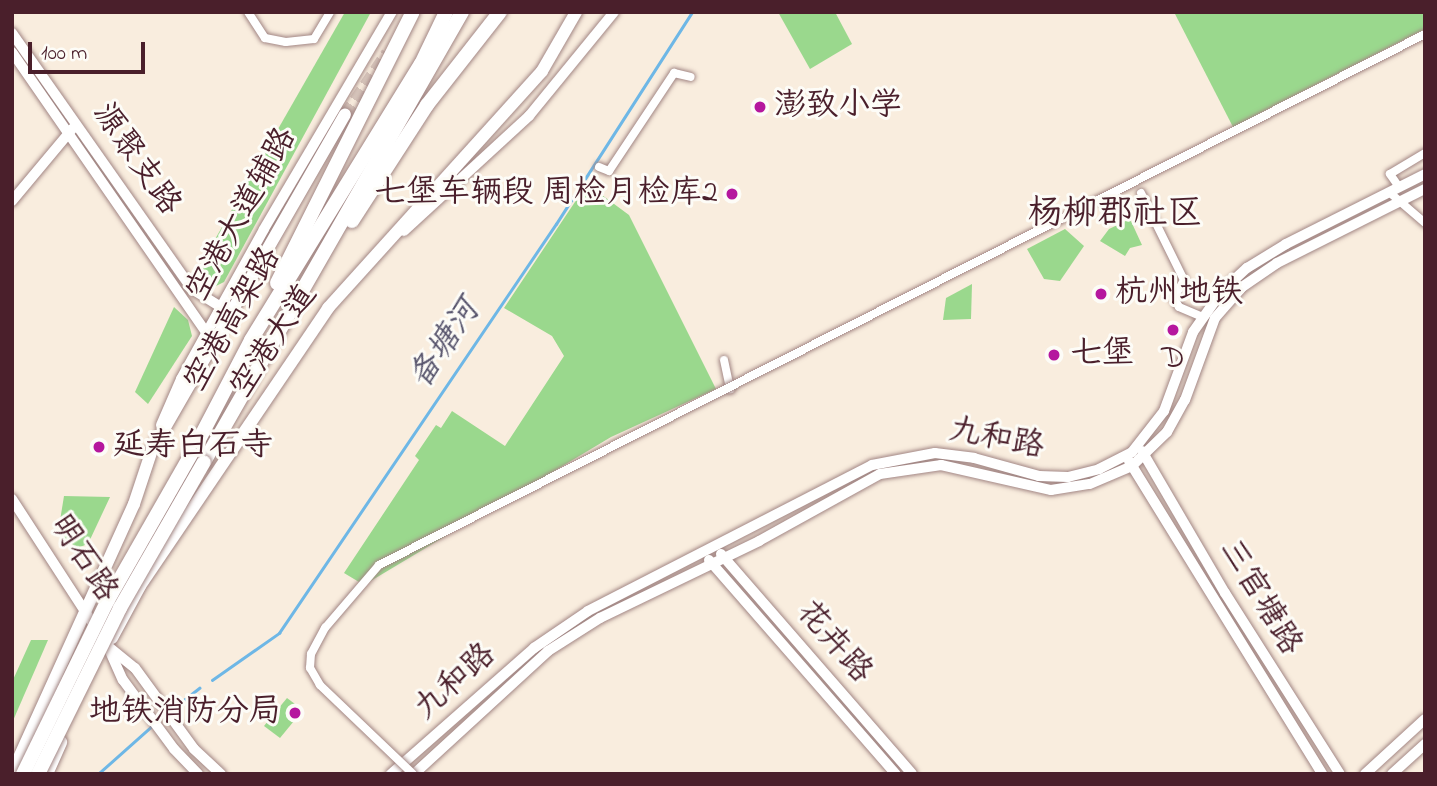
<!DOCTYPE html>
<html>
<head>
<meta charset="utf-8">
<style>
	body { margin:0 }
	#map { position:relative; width:1437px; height:786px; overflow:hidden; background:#f9edde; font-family:"Indie Flower","LXGW WenKai TC",sans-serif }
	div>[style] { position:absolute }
	.green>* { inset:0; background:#9ad88d }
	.stream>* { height:2.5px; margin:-1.25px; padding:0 1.25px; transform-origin:1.25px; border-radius:1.25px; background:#6eb7e6 }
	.primary-tunnel>* { height:12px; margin-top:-6px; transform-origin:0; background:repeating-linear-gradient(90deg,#d6c4ba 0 12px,transparent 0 18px) }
	.roads { filter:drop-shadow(0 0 2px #a28684) drop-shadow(0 0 2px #a28684) }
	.street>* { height:8px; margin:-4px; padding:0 4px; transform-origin:4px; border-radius:4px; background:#fff }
	.secondary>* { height:10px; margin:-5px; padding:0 5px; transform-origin:5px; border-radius:5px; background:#fff }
	.primary>* { height:12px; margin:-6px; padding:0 6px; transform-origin:6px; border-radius:6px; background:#fff }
	.highway>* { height:14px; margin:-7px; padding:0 7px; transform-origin:7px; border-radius:7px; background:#fff }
	.bridges { filter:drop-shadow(0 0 2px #a28684) drop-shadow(0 0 2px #a28684) }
	.street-bridge>* { height:8px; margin:-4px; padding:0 4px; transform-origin:4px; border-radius:4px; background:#fff }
	.highway-bridge>* { height:14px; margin:-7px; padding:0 7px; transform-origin:7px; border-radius:7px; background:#fff }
	.dots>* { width:19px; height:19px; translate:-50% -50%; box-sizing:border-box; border:4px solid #fdfcf7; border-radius:50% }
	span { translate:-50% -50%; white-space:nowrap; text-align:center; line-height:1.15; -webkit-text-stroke:6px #fdfcf7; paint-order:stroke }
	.poi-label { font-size:32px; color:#4a1f2b }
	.left { translate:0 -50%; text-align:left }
	.right { translate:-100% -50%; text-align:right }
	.street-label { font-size:32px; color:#4a1f2b }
	.water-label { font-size:33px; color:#57546c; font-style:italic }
	.quarter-label { font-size:35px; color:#4a1f2b }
	.frame { position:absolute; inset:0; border:14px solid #4a1f2b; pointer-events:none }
	.scale { position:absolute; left:28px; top:42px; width:117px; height:32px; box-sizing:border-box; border:4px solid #4a1f2b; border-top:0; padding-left:9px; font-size:21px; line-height:24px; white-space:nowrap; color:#4a1f2b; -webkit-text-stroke:5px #fdfcf7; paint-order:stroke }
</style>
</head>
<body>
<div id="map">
	<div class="green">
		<div style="clip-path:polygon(345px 12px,371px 12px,224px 282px,212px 288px,194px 276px)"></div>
		<div style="clip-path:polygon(778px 12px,835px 12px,852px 44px,810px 69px)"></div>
		<div style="clip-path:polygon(1174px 12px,1425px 12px,1425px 29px,1233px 127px)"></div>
		<div style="clip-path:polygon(587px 184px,629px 215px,716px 389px,611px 437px,364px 585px,344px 573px,419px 460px,415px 456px,436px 425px,441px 428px,452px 411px,505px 446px,564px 356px,552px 336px,504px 308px)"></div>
		<div style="clip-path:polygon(1130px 219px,1142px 245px,1130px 248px,1125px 256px,1100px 241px,1109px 229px)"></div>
		<div style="clip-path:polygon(1065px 229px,1084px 246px,1060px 281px,1044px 279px,1027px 249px)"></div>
		<div style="clip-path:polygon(972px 284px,971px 319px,943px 320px,946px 298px)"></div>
		<div style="clip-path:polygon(174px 307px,188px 320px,192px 336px,148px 404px,135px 392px)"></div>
		<div style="clip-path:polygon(64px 496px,110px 497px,88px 544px,77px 548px,58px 533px)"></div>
		<div style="clip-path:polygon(31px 640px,48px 640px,12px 723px,12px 682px)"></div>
		<div style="clip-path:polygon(287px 698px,303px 710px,280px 738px,264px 726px)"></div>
	</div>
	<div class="stream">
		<div style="left:212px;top:680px;width:82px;rotate:-35deg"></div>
		<div style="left:279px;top:633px;width:494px;rotate:-55.9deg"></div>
		<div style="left:556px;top:224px;width:252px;rotate:-57.3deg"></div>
		<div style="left:171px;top:710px;width:36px;rotate:-38deg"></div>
		<div style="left:98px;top:774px;width:74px;rotate:-41.7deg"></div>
	</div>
	<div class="primary-tunnel">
		<div style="left:345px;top:115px;width:75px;rotate:-55.9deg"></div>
	</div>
	<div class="roads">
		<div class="street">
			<div style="left:248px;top:12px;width:31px;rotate:57deg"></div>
			<div style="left:265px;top:38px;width:21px;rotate:11deg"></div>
			<div style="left:286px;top:42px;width:28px;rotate:-6deg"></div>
			<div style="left:314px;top:39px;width:31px;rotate:-59deg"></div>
			<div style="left:599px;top:167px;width:11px;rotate:22deg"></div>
			<div style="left:609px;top:171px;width:118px;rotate:-56.4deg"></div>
			<div style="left:674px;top:73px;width:17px;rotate:13deg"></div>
			<div style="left:1399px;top:187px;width:16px;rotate:-125deg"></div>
			<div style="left:1390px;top:174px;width:41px;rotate:-31deg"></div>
			<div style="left:1389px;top:192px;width:48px;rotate:40.7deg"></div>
			<div style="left:1141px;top:193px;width:97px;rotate:63.7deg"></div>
			<div style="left:1184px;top:280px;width:21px;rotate:119deg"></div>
			<div style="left:1174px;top:298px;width:10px;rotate:61deg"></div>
			<div style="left:1179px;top:307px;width:25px;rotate:23deg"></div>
			<div style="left:724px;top:360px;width:30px;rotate:78deg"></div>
		</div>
		<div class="secondary">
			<div style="left:12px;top:33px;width:313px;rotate:54.9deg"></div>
			<div style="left:192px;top:289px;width:36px;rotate:32deg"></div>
			<div style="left:12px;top:52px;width:343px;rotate:55.3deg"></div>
			<div style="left:12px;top:201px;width:95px;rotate:-50.1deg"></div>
			<div style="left:404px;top:231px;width:170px;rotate:-42.6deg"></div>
			<div style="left:529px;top:116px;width:134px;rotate:-50.7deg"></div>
			<div style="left:161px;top:425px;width:50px;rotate:-66.5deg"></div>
			<div style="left:181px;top:379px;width:171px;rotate:-61deg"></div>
			<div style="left:264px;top:229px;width:252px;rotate:-59.5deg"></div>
			<div style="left:1142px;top:451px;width:164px;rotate:59.7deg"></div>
			<div style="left:1225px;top:593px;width:214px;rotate:57.6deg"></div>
			<div style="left:1129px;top:461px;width:368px;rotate:58.3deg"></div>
			<div style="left:12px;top:499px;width:176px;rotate:57deg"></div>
			<div style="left:108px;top:647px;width:36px;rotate:66deg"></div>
			<div style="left:123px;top:680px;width:86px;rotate:53.5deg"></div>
			<div style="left:174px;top:749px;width:35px;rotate:46deg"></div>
			<div style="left:721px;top:554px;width:291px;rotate:49deg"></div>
			<div style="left:709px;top:560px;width:284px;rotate:48.9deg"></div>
			<div style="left:110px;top:648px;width:32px;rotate:39deg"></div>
			<div style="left:135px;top:668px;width:100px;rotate:53.9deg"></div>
			<div style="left:194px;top:749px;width:37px;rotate:43deg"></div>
			<div style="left:391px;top:774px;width:191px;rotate:-41.4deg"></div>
			<div style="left:534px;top:648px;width:65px;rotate:-34.4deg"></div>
			<div style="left:588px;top:611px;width:319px;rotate:-27.2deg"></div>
			<div style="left:872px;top:465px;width:64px;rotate:-10.8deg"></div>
			<div style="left:935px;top:453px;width:39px;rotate:7deg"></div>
			<div style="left:974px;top:458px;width:67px;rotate:15.5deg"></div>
			<div style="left:1039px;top:476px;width:29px;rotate:2deg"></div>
			<div style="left:1068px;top:477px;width:32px;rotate:-14deg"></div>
			<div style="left:1099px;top:469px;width:37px;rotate:-27deg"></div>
			<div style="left:1132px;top:452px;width:52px;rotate:-52deg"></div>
			<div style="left:1164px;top:411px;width:84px;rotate:-69.8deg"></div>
			<div style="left:1193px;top:332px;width:50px;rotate:-54.7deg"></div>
			<div style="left:1222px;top:291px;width:34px;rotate:-43deg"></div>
			<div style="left:1247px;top:268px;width:46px;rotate:-31.6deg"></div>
			<div style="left:1286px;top:244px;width:156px;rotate:-26.7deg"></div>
			<div style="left:414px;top:774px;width:182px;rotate:-42.5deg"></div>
			<div style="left:548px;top:651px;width:62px;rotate:-32.4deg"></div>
			<div style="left:600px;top:618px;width:177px;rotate:-25.8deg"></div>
			<div style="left:759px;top:541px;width:138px;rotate:-29deg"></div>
			<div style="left:880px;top:474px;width:62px;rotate:-8.4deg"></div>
			<div style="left:941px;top:465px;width:113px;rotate:12.8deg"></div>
			<div style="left:1051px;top:490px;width:39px;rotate:-9deg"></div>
			<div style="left:1090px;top:484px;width:46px;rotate:-23.2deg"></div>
			<div style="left:1132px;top:466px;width:49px;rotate:-44.2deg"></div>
			<div style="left:1167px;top:432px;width:37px;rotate:-61deg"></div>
			<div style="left:1185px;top:400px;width:87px;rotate:-69.9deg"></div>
			<div style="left:1215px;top:318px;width:41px;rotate:-48.9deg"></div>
			<div style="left:1242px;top:287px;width:42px;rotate:-34.4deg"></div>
			<div style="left:1277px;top:263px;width:165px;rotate:-26.6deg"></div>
			<div style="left:1365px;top:774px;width:81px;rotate:-42.5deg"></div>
			<div style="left:1392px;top:774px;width:45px;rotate:-42.3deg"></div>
		</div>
		<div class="primary">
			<div style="left:112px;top:638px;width:59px;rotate:-61.7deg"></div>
			<div style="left:140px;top:586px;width:336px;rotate:-55.9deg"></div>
			<div style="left:328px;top:308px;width:319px;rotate:-47.9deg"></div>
			<div style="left:542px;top:71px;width:68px;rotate:-60deg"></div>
			<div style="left:12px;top:773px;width:295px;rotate:-65.6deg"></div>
			<div style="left:134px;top:504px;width:57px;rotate:-71.6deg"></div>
			<div style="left:152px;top:450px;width:387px;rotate:-60.1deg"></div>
			<div style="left:47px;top:774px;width:35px;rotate:-66deg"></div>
		</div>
		<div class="highway">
			<div style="left:352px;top:221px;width:138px;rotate:-57.1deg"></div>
			<div style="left:427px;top:105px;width:118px;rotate:-51.9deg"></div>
			<div style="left:277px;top:283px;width:303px;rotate:-63.4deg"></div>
			<div style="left:192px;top:453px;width:127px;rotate:-62.4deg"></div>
			<div style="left:251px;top:340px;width:324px;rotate:-58.4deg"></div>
			<div style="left:421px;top:64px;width:58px;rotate:-64.3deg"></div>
			<div style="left:204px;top:462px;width:519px;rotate:-60.17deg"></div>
		</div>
	</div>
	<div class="bridges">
		<div class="street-bridge">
			<div style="left:413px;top:774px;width:129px;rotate:-136.3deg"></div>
			<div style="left:320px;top:685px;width:20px;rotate:-120deg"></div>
			<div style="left:310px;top:668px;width:14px;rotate:-86deg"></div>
			<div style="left:311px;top:654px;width:30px;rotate:-62deg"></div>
			<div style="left:325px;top:628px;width:83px;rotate:-49.4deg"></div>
			<div style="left:379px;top:565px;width:1173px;rotate:-26.91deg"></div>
		</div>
		<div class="highway-bridge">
			<div style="left:23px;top:774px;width:194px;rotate:-64deg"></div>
			<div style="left:108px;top:600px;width:169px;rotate:-60.3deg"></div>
			<div style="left:38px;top:774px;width:185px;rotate:-63.7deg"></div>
			<div style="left:120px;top:608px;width:168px;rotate:-60.1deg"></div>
		</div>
	</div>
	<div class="dots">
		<div style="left:760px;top:107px;background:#b5179e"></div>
		<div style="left:732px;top:194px;background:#b5179e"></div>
		<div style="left:1101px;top:294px;background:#b5179e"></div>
		<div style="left:1173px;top:330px;background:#b5179e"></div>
		<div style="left:1054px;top:355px;background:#b5179e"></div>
		<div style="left:99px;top:447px;background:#b5179e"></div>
		<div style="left:295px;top:713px;background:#b5179e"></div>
	</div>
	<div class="poi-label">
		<span class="left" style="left:774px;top:107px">澎致小学</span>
		<span class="right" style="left:718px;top:194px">七堡车辆段 周检月检库2</span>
		<span class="left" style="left:1115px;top:294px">杭州地铁</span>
		<span class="left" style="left:1070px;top:355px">七堡</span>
		<span style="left:1173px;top:360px">D</span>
		<span class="left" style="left:113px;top:447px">延寿白石寺</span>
		<span class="right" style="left:281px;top:713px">地铁消防分局</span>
	</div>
	<div class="street-label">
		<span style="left:135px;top:160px;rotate:55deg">源聚支路</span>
		<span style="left:243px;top:215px;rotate:-61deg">空港大道辅路</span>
		<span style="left:234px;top:320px;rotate:-60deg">空港高架路</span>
		<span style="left:275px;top:342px;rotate:-56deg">空港大道</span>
		<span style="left:996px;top:440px;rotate:11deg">九和路</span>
		<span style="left:82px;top:559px;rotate:57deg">明石路</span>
		<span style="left:1259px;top:598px;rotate:59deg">三官塘路</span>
		<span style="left:833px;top:643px;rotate:49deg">花卉路</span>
		<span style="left:456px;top:683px;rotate:-42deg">九和路</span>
	</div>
	<div class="water-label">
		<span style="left:446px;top:345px;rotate:-56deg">备塘河</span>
	</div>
	<div class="quarter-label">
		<span style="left:1115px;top:215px">杨柳郡社区</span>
	</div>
	<div class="frame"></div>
	<div class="scale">100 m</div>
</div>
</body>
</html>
